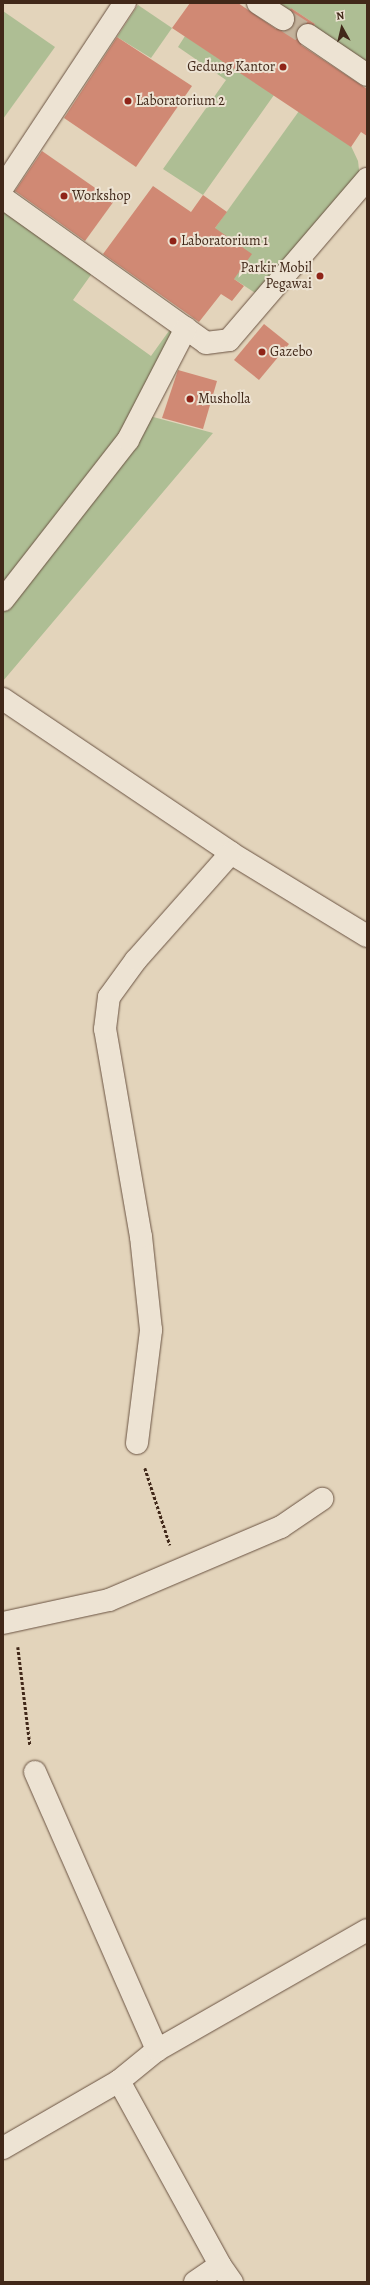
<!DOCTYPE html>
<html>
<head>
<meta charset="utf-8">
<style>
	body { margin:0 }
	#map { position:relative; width:370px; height:2285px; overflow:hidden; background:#e3d4bb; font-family:Alegreya,serif }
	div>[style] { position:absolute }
	.green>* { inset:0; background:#aebe94 }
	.building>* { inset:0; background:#d08974 }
	.street-tunnel>* { height:22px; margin-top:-11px; transform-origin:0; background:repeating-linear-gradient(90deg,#c3b29b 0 22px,transparent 0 33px) }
	.path>* { height:2.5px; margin-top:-1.25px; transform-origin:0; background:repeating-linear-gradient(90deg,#412819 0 3px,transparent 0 5px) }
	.roads { filter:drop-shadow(0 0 1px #6a5342) drop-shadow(0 0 1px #6a5342) }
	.street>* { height:22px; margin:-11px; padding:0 11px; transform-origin:11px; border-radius:11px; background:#ede3d3 }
	.dots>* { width:11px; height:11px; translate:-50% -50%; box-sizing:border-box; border:2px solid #ede3d3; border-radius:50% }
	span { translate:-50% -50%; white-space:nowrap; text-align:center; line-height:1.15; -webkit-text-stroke:4px #ede3d3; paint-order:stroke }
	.poi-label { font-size:14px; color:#412819 }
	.right { translate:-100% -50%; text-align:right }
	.left { translate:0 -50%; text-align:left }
	.frame { position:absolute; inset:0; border:4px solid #412819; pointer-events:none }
	.north { position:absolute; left:322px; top:8px; width:40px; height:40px; -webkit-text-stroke:3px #ede3d3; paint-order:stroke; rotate:352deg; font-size:11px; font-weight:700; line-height:16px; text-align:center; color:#412819 }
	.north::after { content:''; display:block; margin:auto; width:14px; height:18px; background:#412819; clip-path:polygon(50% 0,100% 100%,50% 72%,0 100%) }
</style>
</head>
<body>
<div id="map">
	<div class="green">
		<div style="clip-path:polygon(258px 3px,367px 3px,367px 75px,308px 35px,315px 24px,291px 8px,283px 19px)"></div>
		<div style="clip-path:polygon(138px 5px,172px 28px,151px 58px,117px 37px)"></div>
		<div style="clip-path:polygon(3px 11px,55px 47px,3px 119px)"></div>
		<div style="clip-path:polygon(185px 36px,274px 95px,203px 195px,163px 169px,226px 80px,178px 47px)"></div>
		<div style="clip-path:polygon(299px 111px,351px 146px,358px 161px,360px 178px,260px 296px,234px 279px,215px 228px)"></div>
		<div style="clip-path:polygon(3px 198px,98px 265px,73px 300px,151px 356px,176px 321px,142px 414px,213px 433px,3px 681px)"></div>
	</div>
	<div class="building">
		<div style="clip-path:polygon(190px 3px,238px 3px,276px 29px,291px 8px,315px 24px,301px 45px,367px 89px,367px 136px,361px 132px,351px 147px,172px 28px)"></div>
		<div style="clip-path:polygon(117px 37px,192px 86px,136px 167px,64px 118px)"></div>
		<div style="clip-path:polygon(42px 151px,114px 201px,85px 241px,15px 191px)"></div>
		<div style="clip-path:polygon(153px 186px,191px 212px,203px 195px,227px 212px,215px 228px,252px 254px,234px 279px,244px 286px,232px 301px,221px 294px,199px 322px,103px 254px)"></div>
		<div style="clip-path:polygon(264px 324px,289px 344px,259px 380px,234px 360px)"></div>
		<div style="clip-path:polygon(178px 370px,217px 381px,203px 429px,162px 418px)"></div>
	</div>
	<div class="street-tunnel">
		<div style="left:283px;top:19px;width:30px;rotate:33deg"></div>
	</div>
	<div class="path">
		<div style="left:145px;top:1468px;width:81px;rotate:72deg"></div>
		<div style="left:18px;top:1647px;width:99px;rotate:83deg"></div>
	</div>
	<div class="roads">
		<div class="street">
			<div style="left:258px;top:3px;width:30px;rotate:33deg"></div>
			<div style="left:308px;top:35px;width:71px;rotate:34.1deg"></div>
			<div style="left:3px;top:187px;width:221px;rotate:-56.5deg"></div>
			<div style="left:3px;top:198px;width:249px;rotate:35.5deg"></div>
			<div style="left:206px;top:343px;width:23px;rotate:-7deg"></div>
			<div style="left:229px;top:340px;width:212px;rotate:-49.4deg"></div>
			<div style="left:3px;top:600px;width:203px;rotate:-52deg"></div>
			<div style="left:128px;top:440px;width:126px;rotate:-62.6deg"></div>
			<div style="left:3px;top:699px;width:275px;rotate:34deg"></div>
			<div style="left:231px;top:853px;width:159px;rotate:31.4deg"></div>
			<div style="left:137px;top:1443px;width:114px;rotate:-82.9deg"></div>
			<div style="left:151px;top:1330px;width:94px;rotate:-96.1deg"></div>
			<div style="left:141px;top:1237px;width:211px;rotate:-99.8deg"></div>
			<div style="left:105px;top:1029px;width:32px;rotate:-83deg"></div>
			<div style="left:109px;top:997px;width:46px;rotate:-53.9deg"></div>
			<div style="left:136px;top:960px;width:143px;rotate:-48.4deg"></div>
			<div style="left:3px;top:1623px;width:108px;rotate:-12.2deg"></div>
			<div style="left:109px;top:1600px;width:187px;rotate:-23deg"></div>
			<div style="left:281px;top:1527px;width:50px;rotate:-34.3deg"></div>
			<div style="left:35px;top:1772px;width:304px;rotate:66.3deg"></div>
			<div style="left:119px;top:2081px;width:210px;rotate:61.2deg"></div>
			<div style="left:220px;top:2265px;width:21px;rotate:55deg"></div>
			<div style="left:3px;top:2148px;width:134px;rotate:-30deg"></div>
			<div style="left:119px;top:2081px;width:49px;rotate:-39.2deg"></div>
			<div style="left:157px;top:2050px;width:242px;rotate:-29.7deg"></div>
			<div style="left:195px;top:2282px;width:30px;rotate:-34deg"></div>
		</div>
	</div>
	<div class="dots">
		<div style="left:283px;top:67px;background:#8f2418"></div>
		<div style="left:128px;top:101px;background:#8f2418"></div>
		<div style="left:64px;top:196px;background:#8f2418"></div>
		<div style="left:173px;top:241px;background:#8f2418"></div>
		<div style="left:320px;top:276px;background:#8f2418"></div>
		<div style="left:262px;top:352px;background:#8f2418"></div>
		<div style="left:190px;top:399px;background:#8f2418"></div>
	</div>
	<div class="poi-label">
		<span class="right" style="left:275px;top:67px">Gedung Kantor</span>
		<span class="left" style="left:136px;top:101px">Laboratorium 2</span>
		<span class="left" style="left:72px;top:196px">Workshop</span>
		<span class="left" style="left:181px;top:241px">Laboratorium 1</span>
		<span class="right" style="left:312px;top:276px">Parkir Mobil<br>Pegawai</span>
		<span class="left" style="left:270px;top:352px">Gazebo</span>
		<span class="left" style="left:198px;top:399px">Musholla</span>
	</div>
	<div class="frame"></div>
	<div class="north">N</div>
</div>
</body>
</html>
